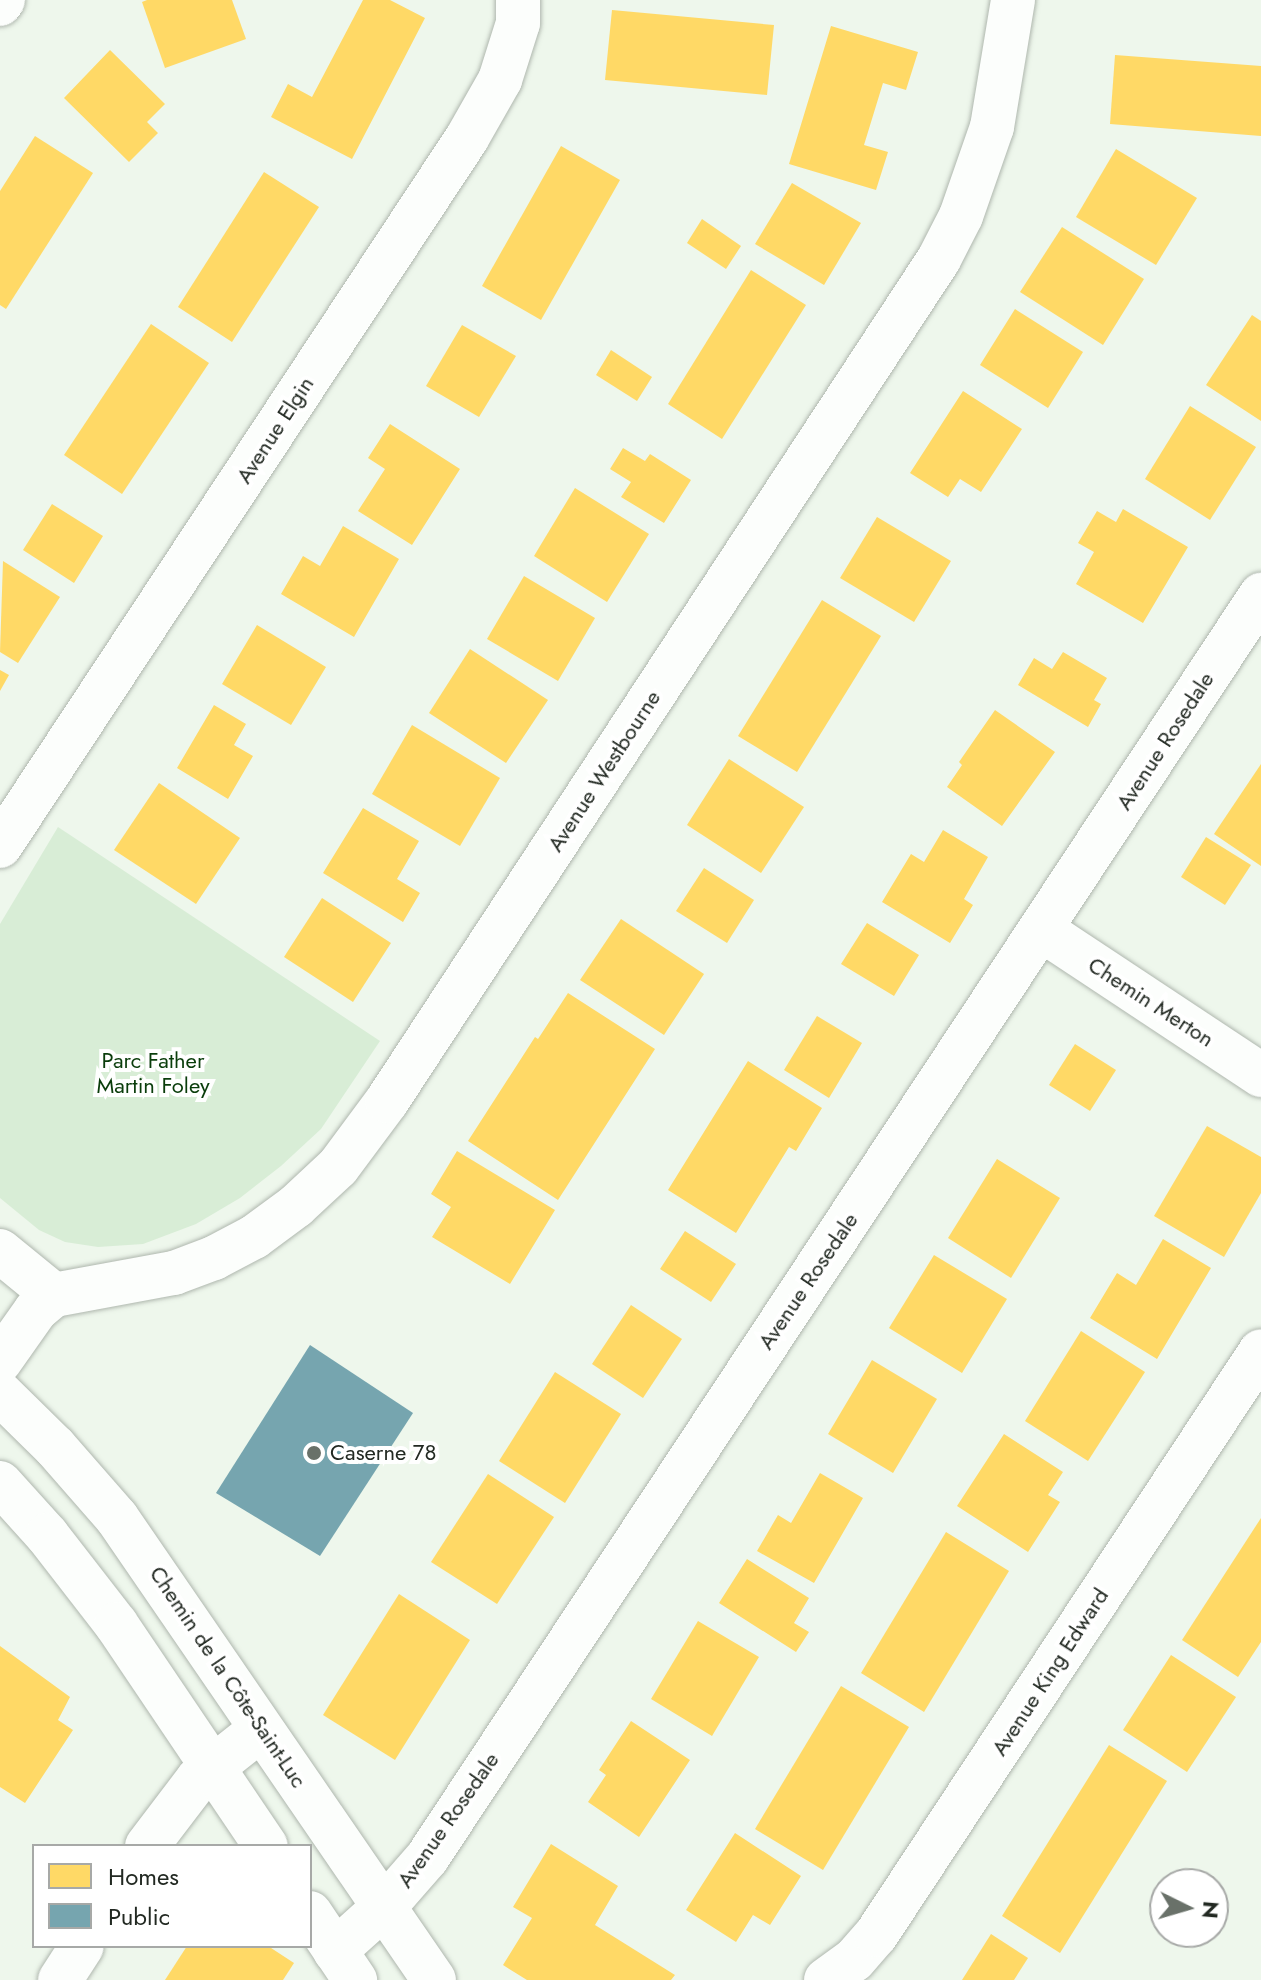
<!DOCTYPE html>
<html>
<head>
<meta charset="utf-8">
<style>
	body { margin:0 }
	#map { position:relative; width:1261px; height:1980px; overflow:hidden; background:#eef7ec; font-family:Jost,sans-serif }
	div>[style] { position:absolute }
	.green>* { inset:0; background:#d8edd6 }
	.homes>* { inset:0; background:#ffd966 }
	.public>* { inset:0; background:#76a5af }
	.roads { filter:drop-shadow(0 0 2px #afb7ae) drop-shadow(0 0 2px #afb7ae) }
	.street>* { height:44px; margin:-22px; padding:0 22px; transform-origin:22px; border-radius:22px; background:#fcfefc }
	.secondary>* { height:44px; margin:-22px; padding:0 22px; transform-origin:22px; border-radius:22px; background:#fcfefc }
	.dots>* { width:22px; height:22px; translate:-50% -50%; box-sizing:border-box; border:4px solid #fff; border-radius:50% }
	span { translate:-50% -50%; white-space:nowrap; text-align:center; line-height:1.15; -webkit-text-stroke:8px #fff; paint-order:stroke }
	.street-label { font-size:22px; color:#222922 }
	.park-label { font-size:22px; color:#0a3d0b }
	.poi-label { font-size:22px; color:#222922 }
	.left { translate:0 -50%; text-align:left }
	.legend { position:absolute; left:32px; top:1844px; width:280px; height:104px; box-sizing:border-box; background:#fff; border:2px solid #a7a9a7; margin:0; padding:10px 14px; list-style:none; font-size:24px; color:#222922 }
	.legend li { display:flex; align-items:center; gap:16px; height:40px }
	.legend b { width:40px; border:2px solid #a7a9a7 }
	.north { position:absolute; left:1149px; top:1868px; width:80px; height:80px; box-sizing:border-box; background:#fff; border:2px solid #a7a9a7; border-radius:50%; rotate:95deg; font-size:22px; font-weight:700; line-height:32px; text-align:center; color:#222922 }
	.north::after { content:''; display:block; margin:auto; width:28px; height:36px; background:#697169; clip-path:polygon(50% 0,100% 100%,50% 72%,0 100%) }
</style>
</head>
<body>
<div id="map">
	<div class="green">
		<div style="clip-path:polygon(58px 827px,380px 1041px,321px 1129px,281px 1166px,240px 1198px,196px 1224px,143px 1244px,98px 1247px,65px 1242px,39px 1230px,0 1198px,0 924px)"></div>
	</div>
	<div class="homes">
		<div style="clip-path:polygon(147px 0,232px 0,246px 39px,165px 68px,142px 2px)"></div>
		<div style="clip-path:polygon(363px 0,390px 0,425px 18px,352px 159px,271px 117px,288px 84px,312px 97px)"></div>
		<div style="clip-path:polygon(612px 10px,774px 25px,767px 95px,605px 80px)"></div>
		<div style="clip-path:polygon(831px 26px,918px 52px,906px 90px,883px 83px,864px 145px,888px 152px,876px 190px,789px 164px)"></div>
		<div style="clip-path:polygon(110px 50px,165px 104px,147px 122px,158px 133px,129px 162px,64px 98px)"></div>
		<div style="clip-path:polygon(1115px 55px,1261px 66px,1261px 136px,1110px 124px)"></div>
		<div style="clip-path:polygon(35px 136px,93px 173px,6px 309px,0 305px,0 191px)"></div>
		<div style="clip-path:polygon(561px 146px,620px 180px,541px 320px,482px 286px)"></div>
		<div style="clip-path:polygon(1116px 149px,1197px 198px,1156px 265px,1076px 217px)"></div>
		<div style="clip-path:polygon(264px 172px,319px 207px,232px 342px,178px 307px)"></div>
		<div style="clip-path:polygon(792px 183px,861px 223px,824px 285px,755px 244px)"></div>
		<div style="clip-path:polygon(702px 219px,741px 246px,726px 269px,687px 243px)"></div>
		<div style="clip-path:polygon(1062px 227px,1144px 279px,1103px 345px,1020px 292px)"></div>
		<div style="clip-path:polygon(751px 270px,806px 305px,722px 439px,668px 404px)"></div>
		<div style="clip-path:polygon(1015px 309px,1083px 352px,1048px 408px,980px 365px)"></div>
		<div style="clip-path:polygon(1252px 315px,1261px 321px,1261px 421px,1206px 385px)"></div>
		<div style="clip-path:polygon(151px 324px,209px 363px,122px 494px,64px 455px)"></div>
		<div style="clip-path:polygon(462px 325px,516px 356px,479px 417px,426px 386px)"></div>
		<div style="clip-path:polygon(611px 350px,652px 377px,637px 401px,596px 375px)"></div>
		<div style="clip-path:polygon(963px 391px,1022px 429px,981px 492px,960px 479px,948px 497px,910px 473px)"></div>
		<div style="clip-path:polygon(1190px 406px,1256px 447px,1210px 520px,1145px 479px)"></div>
		<div style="clip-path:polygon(390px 424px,460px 469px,412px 545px,358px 511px,385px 469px,368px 458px)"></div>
		<div style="clip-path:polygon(623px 448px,645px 461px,650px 454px,691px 480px,664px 523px,621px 497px,631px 482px,610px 469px)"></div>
		<div style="clip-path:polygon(575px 488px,649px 534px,607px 602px,534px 556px)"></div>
		<div style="clip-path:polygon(52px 504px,103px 536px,74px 583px,23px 550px)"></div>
		<div style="clip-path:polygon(1123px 509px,1188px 547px,1143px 623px,1076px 584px,1094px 552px,1078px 543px,1097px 511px,1116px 522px)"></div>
		<div style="clip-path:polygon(877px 517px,951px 561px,914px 622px,840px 578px)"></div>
		<div style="clip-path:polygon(343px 526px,399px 559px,354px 637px,281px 594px,303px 556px,320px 566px)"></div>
		<div style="clip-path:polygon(3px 561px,60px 597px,18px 663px,0 652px)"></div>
		<div style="clip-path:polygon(524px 576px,595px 618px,558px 681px,487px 639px)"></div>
		<div style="clip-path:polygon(822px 600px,881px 636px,797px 772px,738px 736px)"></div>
		<div style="clip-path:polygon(257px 625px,326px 667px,291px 725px,222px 684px)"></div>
		<div style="clip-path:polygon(470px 649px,548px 700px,506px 763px,429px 713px)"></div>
		<div style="clip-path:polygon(1063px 652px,1107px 678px,1094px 700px,1101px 704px,1088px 727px,1018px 685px,1034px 658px,1052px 669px)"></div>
		<div style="clip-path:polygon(0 670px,9px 675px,0 691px)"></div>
		<div style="clip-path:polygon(214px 705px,246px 724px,234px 745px,253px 756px,228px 799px,177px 768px)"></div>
		<div style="clip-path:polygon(995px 710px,1055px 752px,1002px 826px,947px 787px,962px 765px,959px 762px)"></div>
		<div style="clip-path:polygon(412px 725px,500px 778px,460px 846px,372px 794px)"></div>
		<div style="clip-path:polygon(729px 759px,804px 807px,761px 873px,687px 825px)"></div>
		<div style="clip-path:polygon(1261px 764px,1261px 866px,1214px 834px)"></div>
		<div style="clip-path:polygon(159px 783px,240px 838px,196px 904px,114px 850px)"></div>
		<div style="clip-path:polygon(363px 808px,419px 841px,397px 879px,420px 893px,403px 922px,323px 873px)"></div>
		<div style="clip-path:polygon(943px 830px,988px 857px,964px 899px,973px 905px,950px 943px,882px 902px,911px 854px,924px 862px)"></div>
		<div style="clip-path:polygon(1206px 837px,1251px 865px,1225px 905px,1181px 877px)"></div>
		<div style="clip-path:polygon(704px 868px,754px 900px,727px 943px,676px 911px)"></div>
		<div style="clip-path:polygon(322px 898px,391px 943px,353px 1002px,284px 957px)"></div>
		<div style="clip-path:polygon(621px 919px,704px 974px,664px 1035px,580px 980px)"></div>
		<div style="clip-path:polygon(867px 923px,919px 955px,894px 996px,841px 964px)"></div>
		<div style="clip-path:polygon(568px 993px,655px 1049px,558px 1200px,468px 1141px,535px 1037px,538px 1039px)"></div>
		<div style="clip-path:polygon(817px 1016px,862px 1043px,829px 1098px,784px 1070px)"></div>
		<div style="clip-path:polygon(1075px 1044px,1116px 1070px,1090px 1111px,1049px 1085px)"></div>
		<div style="clip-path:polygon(748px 1061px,822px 1108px,796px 1151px,789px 1147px,736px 1233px,668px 1190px)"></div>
		<div style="clip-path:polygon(1207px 1126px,1261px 1157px,1261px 1193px,1224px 1257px,1154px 1216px)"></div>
		<div style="clip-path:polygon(457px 1151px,555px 1210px,510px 1284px,432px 1237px,451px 1207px,431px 1194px)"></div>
		<div style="clip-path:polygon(997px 1159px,1060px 1198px,1011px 1278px,948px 1238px)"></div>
		<div style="clip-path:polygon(685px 1231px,736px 1264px,711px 1302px,660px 1269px)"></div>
		<div style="clip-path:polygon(1163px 1239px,1211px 1268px,1157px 1359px,1090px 1318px,1117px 1273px,1136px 1285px)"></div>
		<div style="clip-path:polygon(934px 1255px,1007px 1299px,962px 1373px,889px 1328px)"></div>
		<div style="clip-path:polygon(631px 1305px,682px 1339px,643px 1398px,592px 1364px)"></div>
		<div style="clip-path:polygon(1081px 1331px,1145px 1372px,1088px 1461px,1025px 1421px)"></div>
		<div style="clip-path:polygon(872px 1360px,937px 1399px,893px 1473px,828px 1434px)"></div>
		<div style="clip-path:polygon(555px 1372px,621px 1414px,565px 1503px,499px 1461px)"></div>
		<div style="clip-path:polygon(1004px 1434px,1063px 1472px,1048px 1495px,1060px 1502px,1028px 1552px,957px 1506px)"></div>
		<div style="clip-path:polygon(820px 1473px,863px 1498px,814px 1583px,757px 1551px,778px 1515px,791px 1523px)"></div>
		<div style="clip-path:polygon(488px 1474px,554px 1517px,497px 1604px,431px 1562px)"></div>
		<div style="clip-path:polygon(1261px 1518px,1261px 1642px,1238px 1677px,1182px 1640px)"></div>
		<div style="clip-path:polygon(946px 1532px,1009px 1571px,924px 1712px,861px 1673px)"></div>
		<div style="clip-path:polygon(747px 1559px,809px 1598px,794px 1623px,809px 1632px,796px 1652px,719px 1603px)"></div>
		<div style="clip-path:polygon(399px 1594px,470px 1640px,395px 1760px,323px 1715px)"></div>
		<div style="clip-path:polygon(698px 1621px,759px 1657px,712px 1736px,651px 1699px)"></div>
		<div style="clip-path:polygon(0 1646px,70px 1697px,58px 1720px,73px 1730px,25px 1803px,0 1787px)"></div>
		<div style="clip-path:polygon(1171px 1655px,1236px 1697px,1187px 1772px,1123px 1730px)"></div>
		<div style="clip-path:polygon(841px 1686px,909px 1727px,823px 1870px,755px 1829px)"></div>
		<div style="clip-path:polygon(631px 1721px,690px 1760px,639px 1837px,588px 1802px,606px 1775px,599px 1770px)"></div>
		<div style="clip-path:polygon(1109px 1745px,1167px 1781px,1060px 1953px,1002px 1916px)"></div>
		<div style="clip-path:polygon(735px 1833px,801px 1876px,770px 1925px,753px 1915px,736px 1942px,686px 1910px)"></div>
		<div style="clip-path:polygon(551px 1844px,618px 1886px,595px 1925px,675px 1975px,671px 1980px,527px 1980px,503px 1965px,532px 1918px,513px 1907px)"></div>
		<div style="clip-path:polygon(991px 1934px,1028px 1958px,1014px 1980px,962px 1980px)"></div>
		<div style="clip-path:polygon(187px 1946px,268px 1946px,294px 1963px,283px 1980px,165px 1980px)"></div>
	</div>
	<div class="public">
		<div style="clip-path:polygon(310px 1345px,413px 1413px,320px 1556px,216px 1493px)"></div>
	</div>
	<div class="roads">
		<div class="street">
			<div style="left:0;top:4px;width:5px;rotate:-53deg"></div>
			<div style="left:0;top:846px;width:848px;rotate:-56.59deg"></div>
			<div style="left:467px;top:138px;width:67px;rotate:-60.4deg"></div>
			<div style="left:500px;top:80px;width:60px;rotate:-72.5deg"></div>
			<div style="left:518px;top:23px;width:23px;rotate:-90deg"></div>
			<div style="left:1042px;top:930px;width:263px;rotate:33.5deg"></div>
			<div style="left:0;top:1251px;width:70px;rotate:39.2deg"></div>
			<div style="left:0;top:1361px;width:62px;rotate:-54.8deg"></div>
			<div style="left:36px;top:1310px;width:23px;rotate:-40deg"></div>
			<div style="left:54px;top:1295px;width:122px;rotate:-10.4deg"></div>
			<div style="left:174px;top:1273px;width:43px;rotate:-20.6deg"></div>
			<div style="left:214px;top:1258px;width:45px;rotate:-27.7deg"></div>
			<div style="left:254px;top:1237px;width:52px;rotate:-36.4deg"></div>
			<div style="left:296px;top:1206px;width:57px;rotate:-42.9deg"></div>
			<div style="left:338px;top:1167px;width:82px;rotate:-53.4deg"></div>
			<div style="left:387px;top:1101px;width:1007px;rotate:-56.75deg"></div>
			<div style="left:939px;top:259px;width:48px;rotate:-62.9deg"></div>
			<div style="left:961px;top:216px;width:94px;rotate:-70.8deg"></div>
			<div style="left:992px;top:127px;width:129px;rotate:-80.6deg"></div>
			<div style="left:147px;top:1846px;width:84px;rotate:-52.7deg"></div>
			<div style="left:198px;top:1779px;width:80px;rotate:-38.4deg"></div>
			<div style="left:335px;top:1951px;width:67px;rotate:-42deg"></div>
			<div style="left:385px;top:1906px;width:64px;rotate:-48.8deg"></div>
			<div style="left:427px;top:1858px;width:1514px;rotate:-56.56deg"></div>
			<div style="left:60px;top:1980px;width:40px;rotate:-57.1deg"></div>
			<div style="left:826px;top:1980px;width:34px;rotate:-36deg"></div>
			<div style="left:854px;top:1960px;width:33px;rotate:-49deg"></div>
			<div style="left:876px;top:1935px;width:699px;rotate:-56.61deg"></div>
		</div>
		<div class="secondary">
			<div style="left:0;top:1393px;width:77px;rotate:44.5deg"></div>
			<div style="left:55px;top:1447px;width:94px;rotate:48.9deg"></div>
			<div style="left:117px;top:1518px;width:560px;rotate:55.54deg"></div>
			<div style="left:0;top:1483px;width:70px;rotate:47.9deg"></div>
			<div style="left:47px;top:1535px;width:113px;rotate:52.2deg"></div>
			<div style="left:116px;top:1624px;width:268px;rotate:56deg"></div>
			<div style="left:310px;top:1913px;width:81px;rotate:56.1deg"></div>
		</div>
	</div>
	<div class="dots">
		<div style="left:314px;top:1453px;background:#697169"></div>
	</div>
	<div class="street-label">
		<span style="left:275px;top:430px;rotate:-57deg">Avenue Elgin</span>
		<span style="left:1165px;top:741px;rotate:-57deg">Avenue Rosedale</span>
		<span style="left:604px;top:771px;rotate:-57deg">Avenue Westbourne</span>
		<span style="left:1151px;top:1002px;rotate:33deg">Chemin Merton</span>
		<span style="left:808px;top:1281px;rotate:-56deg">Avenue Rosedale</span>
		<span style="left:1050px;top:1672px;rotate:-57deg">Avenue King Edward</span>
		<span style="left:228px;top:1677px;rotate:56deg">Chemin de la Côte-Saint-Luc</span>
		<span style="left:448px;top:1820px;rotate:-55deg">Avenue Rosedale</span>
	</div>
	<div class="park-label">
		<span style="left:153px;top:1073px">Parc Father<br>Martin Foley</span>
	</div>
	<div class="poi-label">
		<span class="left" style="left:330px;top:1453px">Caserne 78</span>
	</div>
	<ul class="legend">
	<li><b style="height:22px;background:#ffd966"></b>Homes</li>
	<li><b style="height:22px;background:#76a5af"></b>Public</li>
	</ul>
	<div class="north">N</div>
</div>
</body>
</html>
